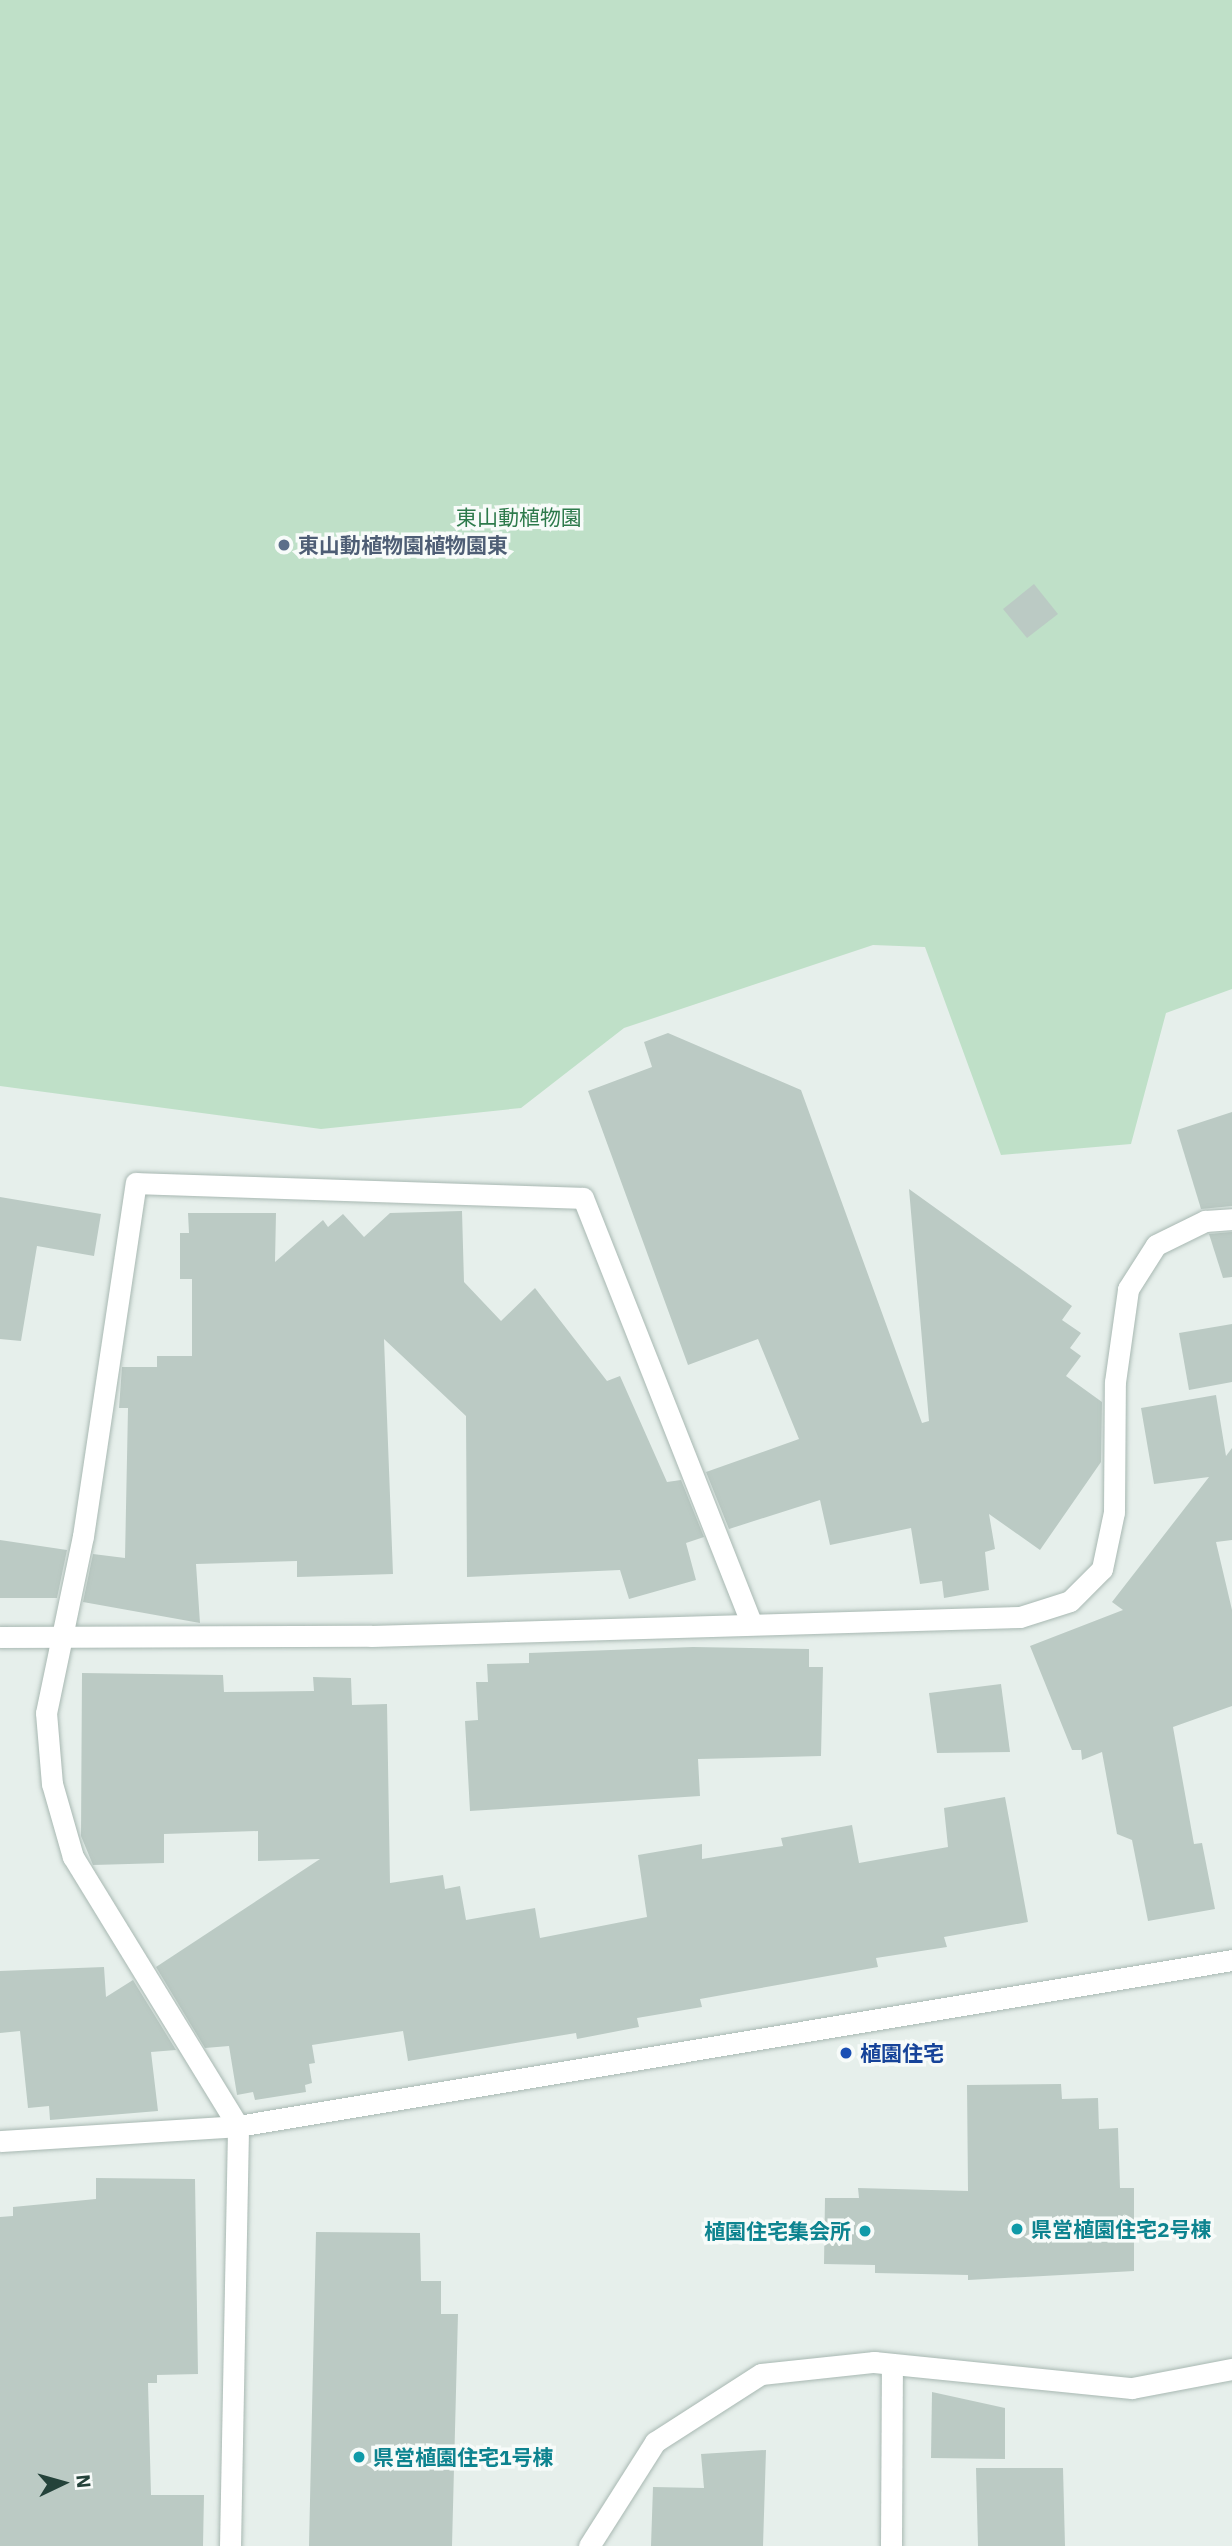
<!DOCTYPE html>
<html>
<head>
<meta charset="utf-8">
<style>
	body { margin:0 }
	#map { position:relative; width:1232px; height:2546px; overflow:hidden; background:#e6efeb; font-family:"IBM Plex Sans","Noto Sans JP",sans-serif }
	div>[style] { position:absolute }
	.green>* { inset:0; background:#bfe0c8 }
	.building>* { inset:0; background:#bbcac4 }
	.roads { filter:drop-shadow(0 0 2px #a8b8b2) drop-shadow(0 0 2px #a8b8b2) }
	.service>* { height:21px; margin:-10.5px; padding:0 10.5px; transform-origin:10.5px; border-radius:10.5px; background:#fff }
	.minor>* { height:21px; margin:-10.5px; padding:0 10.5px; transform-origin:10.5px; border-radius:10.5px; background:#fff }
	.tertiary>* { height:21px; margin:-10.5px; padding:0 10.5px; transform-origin:10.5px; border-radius:10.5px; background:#fff }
	.dots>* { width:19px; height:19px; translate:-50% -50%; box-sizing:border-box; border:4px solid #f7fbf9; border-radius:50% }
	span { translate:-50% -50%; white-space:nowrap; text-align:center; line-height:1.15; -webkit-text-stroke:7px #f7fbf9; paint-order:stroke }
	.park-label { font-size:21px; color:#2d7a4b }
	.service-label { font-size:21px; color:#4e5e75; font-weight:700 }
	.left { translate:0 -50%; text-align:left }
	.transit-label { font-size:21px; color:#164399; font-weight:700 }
	.culture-label { font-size:21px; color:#0d838f; font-weight:700 }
	.right { translate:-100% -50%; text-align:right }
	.north { position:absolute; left:28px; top:2448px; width:70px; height:70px; -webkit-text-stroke:5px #f7fbf9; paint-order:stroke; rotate:85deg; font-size:19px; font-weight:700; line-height:28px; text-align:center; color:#24423a }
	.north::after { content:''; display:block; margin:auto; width:24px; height:32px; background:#24423a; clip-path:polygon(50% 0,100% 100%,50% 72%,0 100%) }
</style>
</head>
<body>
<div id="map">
	<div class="green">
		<div style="clip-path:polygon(0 0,1232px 0,1232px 989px,1166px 1013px,1131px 1144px,1001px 1155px,925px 947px,873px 945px,624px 1028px,521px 1108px,321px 1129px,0 1086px)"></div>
	</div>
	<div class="building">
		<div style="clip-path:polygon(1034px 584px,1058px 614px,1027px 638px,1003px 609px)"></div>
		<div style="clip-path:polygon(668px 1033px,801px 1090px,922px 1423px,929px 1421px,909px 1189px,1072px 1306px,1062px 1320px,1081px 1333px,1070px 1348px,1081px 1356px,1066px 1376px,1102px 1402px,1101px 1462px,1040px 1550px,989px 1514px,995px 1549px,985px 1552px,989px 1590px,944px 1598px,942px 1581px,920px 1584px,911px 1528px,830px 1545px,820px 1500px,729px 1529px,706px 1472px,799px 1439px,758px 1339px,688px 1365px,588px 1091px,652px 1067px,644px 1042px)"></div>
		<div style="clip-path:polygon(1232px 1112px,1232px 1206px,1201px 1209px,1177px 1130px)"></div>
		<div style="clip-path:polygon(0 1197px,101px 1214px,94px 1256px,37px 1246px,21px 1341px,0 1339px)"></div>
		<div style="clip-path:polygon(462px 1211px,464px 1282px,501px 1321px,535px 1288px,607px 1381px,620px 1376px,667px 1482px,681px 1480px,704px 1537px,686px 1543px,696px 1580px,629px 1599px,620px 1570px,467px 1577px,466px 1416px,384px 1339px,393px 1574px,297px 1577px,297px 1561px,196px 1564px,200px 1623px,83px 1602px,93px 1554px,125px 1558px,128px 1408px,119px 1408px,122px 1367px,157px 1367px,157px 1356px,192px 1356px,192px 1279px,180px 1279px,180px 1233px,189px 1233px,188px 1213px,276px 1213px,275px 1262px,323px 1220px,328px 1227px,343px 1214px,364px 1237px,390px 1213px)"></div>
		<div style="clip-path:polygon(1232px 1232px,1232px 1277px,1223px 1278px,1209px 1234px)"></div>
		<div style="clip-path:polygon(1232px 1324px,1232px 1382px,1189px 1390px,1179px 1333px)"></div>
		<div style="clip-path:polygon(1216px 1395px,1226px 1456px,1232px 1448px,1232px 1540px,1216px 1542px,1232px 1610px,1232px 1706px,1173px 1727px,1194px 1844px,1202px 1843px,1215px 1909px,1148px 1921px,1132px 1840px,1117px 1834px,1102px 1752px,1082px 1760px,1081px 1750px,1072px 1750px,1030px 1646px,1123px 1610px,1112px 1602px,1209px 1477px,1154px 1484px,1141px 1408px)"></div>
		<div style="clip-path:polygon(0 1540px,67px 1550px,57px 1598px,0 1598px)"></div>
		<div style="clip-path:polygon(693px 1647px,809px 1649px,809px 1667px,823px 1667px,821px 1756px,698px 1759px,700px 1796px,470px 1811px,465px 1721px,478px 1720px,476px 1682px,488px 1682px,487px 1664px,529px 1663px,529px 1653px)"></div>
		<div style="clip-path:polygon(82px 1673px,223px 1675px,224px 1692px,314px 1691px,313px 1677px,351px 1678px,352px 1705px,387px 1704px,390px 1883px,443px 1875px,445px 1889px,460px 1886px,466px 1920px,535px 1908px,540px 1938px,647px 1917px,638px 1855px,702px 1844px,702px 1859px,783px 1846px,781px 1838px,852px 1825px,859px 1863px,948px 1847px,944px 1808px,1005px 1797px,1028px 1922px,944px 1937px,947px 1947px,876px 1958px,878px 1967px,700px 1999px,702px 2007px,637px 2018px,639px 2027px,577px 2039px,576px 2033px,408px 2061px,403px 2031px,312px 2045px,315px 2063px,309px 2064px,312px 2083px,305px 2085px,306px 2092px,255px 2100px,253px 2092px,237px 2095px,229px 2046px,205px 2048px,156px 1967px,320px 1859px,258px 1861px,258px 1831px,164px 1834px,164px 1863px,93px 1865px,81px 1836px)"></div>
		<div style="clip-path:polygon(1001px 1684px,1010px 1752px,937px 1753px,929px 1693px)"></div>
		<div style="clip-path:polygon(104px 1967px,106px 1997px,133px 1980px,176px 2050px,151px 2052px,158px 2111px,50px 2120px,49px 2106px,28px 2108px,20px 2031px,0 2033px,0 1971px)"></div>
		<div style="clip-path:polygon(1061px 2084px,1062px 2099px,1098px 2098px,1099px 2129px,1118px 2128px,1120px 2188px,1134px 2188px,1134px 2271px,968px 2280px,968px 2275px,875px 2273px,875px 2265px,824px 2264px,825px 2198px,859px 2198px,858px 2188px,968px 2191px,967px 2085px)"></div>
		<div style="clip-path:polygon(96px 2178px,195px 2179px,198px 2374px,157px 2375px,157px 2383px,148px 2383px,151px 2495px,204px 2495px,203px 2546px,0 2546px,0 2217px,13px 2216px,13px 2207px,96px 2199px)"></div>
		<div style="clip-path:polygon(316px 2232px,420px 2233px,421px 2281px,441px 2281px,441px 2314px,458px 2314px,452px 2546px,309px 2546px)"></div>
		<div style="clip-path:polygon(932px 2392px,1005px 2408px,1005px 2459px,931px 2458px)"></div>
		<div style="clip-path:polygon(766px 2450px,763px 2546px,651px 2546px,653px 2487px,704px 2488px,701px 2454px)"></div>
		<div style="clip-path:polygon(976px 2468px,1063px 2468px,1065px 2546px,978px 2546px)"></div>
	</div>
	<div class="roads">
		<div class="service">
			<div style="left:589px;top:2546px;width:123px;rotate:-57.6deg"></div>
			<div style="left:655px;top:2442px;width:126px;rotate:-32.7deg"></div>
			<div style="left:761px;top:2374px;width:114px;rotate:-6.1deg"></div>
			<div style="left:874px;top:2362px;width:259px;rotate:5.8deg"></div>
			<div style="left:1132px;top:2388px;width:102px;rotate:-10.8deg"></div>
			<div style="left:891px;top:2546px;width:181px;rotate:-89.7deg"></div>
		</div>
		<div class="minor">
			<div style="left:0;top:1637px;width:371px;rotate:-0.2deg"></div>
			<div style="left:371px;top:1636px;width:649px;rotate:-1.68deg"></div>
			<div style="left:1020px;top:1617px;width:52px;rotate:-17.7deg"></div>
			<div style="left:1070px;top:1601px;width:45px;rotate:-45deg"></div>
			<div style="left:1102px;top:1569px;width:58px;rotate:-78.1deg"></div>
			<div style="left:1114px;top:1512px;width:130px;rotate:-89.6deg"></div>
			<div style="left:1115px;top:1382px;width:94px;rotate:-82deg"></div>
			<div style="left:1128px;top:1289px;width:52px;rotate:-57.5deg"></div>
			<div style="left:1156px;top:1245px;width:55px;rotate:-26.1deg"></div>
			<div style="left:1205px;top:1221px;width:27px;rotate:-4deg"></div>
			<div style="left:238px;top:2126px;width:316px;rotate:-121.5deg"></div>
			<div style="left:73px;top:1857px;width:76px;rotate:-106deg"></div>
			<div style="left:52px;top:1784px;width:71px;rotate:-94.8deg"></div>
			<div style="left:46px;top:1713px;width:181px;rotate:-78.2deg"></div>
			<div style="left:83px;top:1536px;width:357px;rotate:-81.5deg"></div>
			<div style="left:136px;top:1183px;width:447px;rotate:1.9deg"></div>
			<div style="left:583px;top:1198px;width:458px;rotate:68.4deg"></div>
		</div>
		<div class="tertiary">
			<div style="left:0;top:2141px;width:238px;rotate:-3.6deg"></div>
			<div style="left:238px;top:2126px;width:1008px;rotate:-9.48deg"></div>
			<div style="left:230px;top:2546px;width:420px;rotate:-88.9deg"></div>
		</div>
	</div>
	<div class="dots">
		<div style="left:284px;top:545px;background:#5c6f8a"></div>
		<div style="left:846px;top:2053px;background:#1a4fb4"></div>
		<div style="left:1017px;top:2229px;background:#0f9aa8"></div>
		<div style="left:865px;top:2231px;background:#0f9aa8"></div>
		<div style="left:359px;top:2457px;background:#0f9aa8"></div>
	</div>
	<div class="park-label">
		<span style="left:519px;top:517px">東山動植物園</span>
	</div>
	<div class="service-label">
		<span class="left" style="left:298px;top:545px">東山動植物園植物園東</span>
	</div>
	<div class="transit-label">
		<span class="left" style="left:860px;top:2053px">植園住宅</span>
	</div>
	<div class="culture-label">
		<span class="left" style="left:1031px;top:2229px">県営植園住宅2号棟</span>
		<span class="right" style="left:851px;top:2231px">植園住宅集会所</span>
		<span class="left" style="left:373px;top:2457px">県営植園住宅1号棟</span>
	</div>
	<div class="north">N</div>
</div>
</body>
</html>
